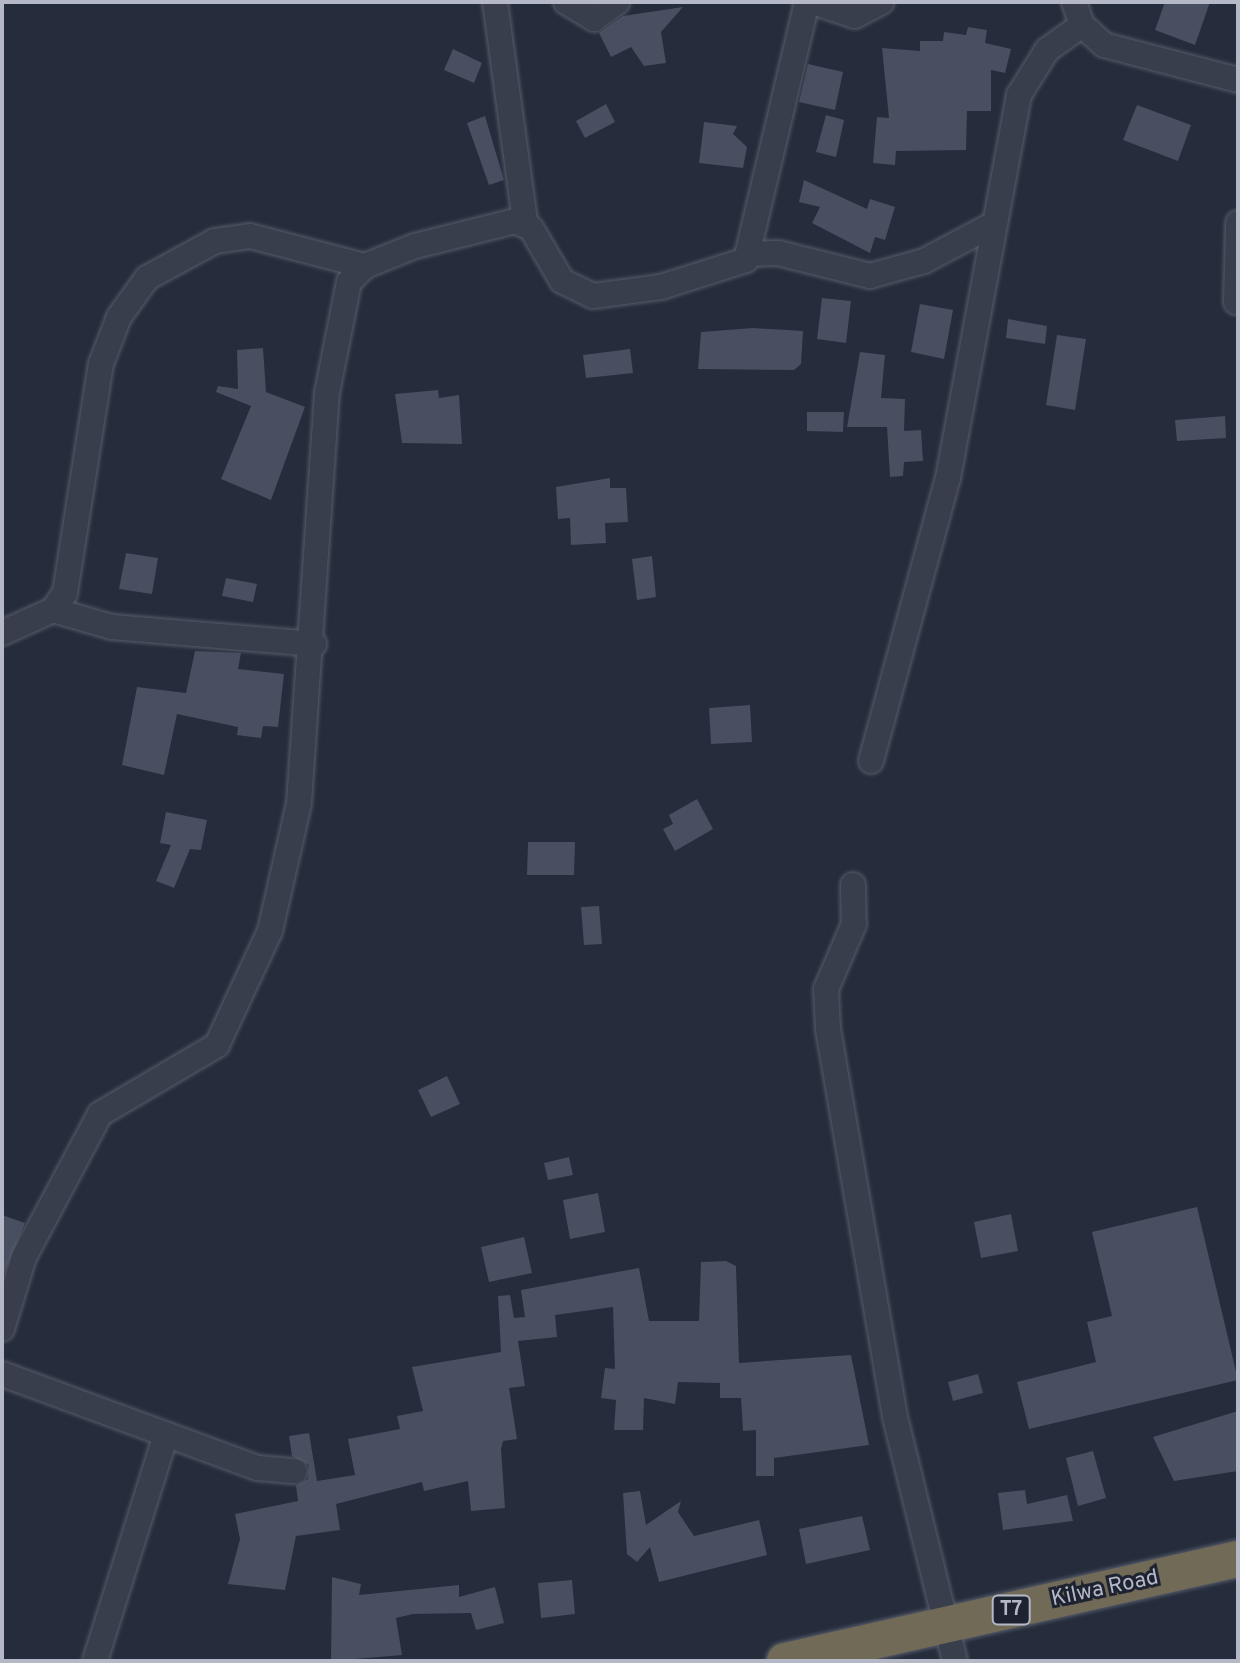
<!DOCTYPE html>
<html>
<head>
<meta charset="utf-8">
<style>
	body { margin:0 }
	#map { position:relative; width:1240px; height:1663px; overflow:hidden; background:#252c3b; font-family:Overpass,sans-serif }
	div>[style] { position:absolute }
	.building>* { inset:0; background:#474f60 }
	.roads { filter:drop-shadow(0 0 2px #575c6a) drop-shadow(0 0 2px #575c6a) }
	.minor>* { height:24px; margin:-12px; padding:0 12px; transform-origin:12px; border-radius:12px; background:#393e4c }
	.highway>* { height:36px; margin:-18px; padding:0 18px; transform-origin:18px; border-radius:18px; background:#716a57 }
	span { translate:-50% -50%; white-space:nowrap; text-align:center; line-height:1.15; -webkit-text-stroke:6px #1e2331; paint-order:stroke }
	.shield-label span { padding:2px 6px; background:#1e2331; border:2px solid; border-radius:6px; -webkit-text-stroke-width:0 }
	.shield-label { font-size:20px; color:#b5b9c7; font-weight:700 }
	.street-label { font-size:22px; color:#b5b9c7 }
	.frame { position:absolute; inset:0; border:4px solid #b5b9c7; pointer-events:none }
</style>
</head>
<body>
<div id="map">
	<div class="building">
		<div style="clip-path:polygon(1165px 2px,1210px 2px,1195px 45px,1155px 30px)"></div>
		<div style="clip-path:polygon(683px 7px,661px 32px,666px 63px,644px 66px,631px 47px,611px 57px,599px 33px,623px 16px)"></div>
		<div style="clip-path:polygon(968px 27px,987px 30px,985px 43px,1011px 49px,1005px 73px,991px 70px,991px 111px,967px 111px,966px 150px,896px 151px,895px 165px,873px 163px,877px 117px,889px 118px,882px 48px,920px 51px,920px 41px,943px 41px,944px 32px,966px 35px)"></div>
		<div style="clip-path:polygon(453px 49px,482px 63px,474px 83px,444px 70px)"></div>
		<div style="clip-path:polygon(808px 64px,843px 72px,835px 110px,799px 102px)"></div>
		<div style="clip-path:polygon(606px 104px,615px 122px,585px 138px,576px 121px)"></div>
		<div style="clip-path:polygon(1137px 105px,1191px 125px,1178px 161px,1123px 140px)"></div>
		<div style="clip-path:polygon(826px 115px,844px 120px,836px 157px,816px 152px)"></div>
		<div style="clip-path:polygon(485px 116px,504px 180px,489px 185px,467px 123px)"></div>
		<div style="clip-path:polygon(704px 122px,737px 126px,733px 134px,747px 147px,743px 168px,699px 163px)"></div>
		<div style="clip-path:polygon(804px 180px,867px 209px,870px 199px,895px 207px,885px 240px,875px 237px,870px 253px,812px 223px,820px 207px,799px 202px)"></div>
		<div style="clip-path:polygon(822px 298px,851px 301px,846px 343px,817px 339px)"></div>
		<div style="clip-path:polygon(920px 304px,953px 310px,944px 359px,911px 352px)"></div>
		<div style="clip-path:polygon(1008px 319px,1047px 326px,1045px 344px,1006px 338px)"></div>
		<div style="clip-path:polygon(753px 328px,803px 331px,801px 364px,794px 370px,698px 369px,701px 332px)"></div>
		<div style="clip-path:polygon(1057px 335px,1086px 339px,1075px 410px,1046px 405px)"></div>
		<div style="clip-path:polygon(263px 348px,266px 392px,305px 407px,271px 500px,221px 479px,251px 406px,216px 392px,218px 386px,238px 389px,237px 350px)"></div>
		<div style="clip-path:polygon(630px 349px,633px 373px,586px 378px,583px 355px)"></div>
		<div style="clip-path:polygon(860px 352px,885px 355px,881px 398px,905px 399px,904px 431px,921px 430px,923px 461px,904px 462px,903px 476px,890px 477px,887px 427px,847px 427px)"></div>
		<div style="clip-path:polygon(438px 390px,439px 398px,459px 395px,462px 444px,402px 443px,395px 394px)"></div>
		<div style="clip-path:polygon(807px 412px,844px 412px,843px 432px,807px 431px)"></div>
		<div style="clip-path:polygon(1225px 416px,1226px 438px,1177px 441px,1175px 420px)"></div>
		<div style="clip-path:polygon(610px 478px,610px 488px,626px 488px,628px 522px,605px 523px,606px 543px,571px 545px,570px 518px,558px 519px,556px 487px)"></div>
		<div style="clip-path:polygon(126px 553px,158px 558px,152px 594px,119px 589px)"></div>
		<div style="clip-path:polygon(652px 556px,656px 597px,637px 600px,632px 559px)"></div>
		<div style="clip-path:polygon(226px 578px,257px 584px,253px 602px,222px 596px)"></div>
		<div style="clip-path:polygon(195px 651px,241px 653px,238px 669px,284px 674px,278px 727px,263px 726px,261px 738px,237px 735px,238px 727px,177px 714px,164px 775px,122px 765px,137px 687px,186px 693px)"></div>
		<div style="clip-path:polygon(750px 705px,752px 742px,711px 744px,709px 708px)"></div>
		<div style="clip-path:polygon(697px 799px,713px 829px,675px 851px,663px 829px,673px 824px,669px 815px)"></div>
		<div style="clip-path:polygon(166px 812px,207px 820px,201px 850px,190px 849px,174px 888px,156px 881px,171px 845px,160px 843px)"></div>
		<div style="clip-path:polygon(528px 842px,575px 842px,574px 875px,527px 875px)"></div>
		<div style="clip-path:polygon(599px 906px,602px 944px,584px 945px,581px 907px)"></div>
		<div style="clip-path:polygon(447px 1076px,460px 1104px,431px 1117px,418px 1090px)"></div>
		<div style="clip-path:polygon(569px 1157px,573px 1175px,548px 1180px,544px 1163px)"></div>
		<div style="clip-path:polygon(598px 1193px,605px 1232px,570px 1239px,563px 1200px)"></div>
		<div style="clip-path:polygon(1197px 1207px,1238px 1380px,1029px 1429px,1017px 1382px,1096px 1362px,1087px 1322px,1112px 1316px,1092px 1232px)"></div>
		<div style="clip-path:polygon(1011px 1214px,1018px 1251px,981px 1258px,974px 1222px)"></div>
		<div style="clip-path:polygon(2px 1215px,25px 1223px,2px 1278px)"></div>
		<div style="clip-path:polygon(524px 1237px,532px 1273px,489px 1282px,481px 1247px)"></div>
		<div style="clip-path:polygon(726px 1261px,736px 1266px,739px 1363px,851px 1355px,869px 1445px,774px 1458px,774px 1476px,756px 1476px,756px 1430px,743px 1431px,741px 1398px,720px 1398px,720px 1383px,678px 1382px,675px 1404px,644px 1398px,643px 1430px,614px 1430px,616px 1400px,601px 1398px,605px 1368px,615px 1369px,613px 1307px,555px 1315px,557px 1337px,518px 1341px,525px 1386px,509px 1388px,517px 1439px,503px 1441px,501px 1449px,505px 1508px,471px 1511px,468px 1481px,424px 1491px,422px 1482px,336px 1504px,340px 1530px,296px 1536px,285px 1590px,228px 1584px,240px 1539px,235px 1514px,298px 1501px,296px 1486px,308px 1479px,309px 1465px,292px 1456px,289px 1436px,309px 1433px,317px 1481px,355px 1475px,348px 1439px,400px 1429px,397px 1416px,423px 1411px,412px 1367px,501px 1352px,498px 1296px,510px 1295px,514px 1318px,525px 1317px,521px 1290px,639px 1268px,649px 1321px,699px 1321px,701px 1262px)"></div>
		<div style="clip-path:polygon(978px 1374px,983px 1393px,953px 1401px,948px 1382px)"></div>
		<div style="clip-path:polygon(1238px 1411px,1238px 1471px,1174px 1481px,1153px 1437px)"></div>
		<div style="clip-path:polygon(1093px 1451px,1106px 1498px,1078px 1506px,1066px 1458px)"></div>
		<div style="clip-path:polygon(1025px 1490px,1027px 1504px,1067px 1495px,1073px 1521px,1003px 1530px,998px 1493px)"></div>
		<div style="clip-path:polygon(640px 1491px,646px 1525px,681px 1501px,678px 1512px,694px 1536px,759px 1520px,767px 1555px,659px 1582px,650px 1547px,637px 1562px,627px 1554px,623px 1493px)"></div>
		<div style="clip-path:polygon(862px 1516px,870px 1550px,806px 1564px,799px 1529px)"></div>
		<div style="clip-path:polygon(332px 1577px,361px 1584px,359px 1595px,459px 1585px,459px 1597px,495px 1587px,504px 1623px,476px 1630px,471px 1613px,413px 1614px,396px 1618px,402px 1655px,331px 1661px)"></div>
		<div style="clip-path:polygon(572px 1580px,575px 1614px,541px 1618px,538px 1583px)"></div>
	</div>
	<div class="roads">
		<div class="minor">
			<div style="left:495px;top:2px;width:222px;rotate:82.2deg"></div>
			<div style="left:566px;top:2px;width:33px;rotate:31deg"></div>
			<div style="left:594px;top:19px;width:29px;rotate:-36deg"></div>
			<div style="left:813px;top:2px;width:44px;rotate:18.4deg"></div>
			<div style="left:855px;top:16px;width:30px;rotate:-28deg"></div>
			<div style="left:1074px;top:2px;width:24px;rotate:71deg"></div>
			<div style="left:1082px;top:25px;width:30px;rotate:42deg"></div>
			<div style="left:1104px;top:45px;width:138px;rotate:14.6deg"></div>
			<div style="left:748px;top:254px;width:30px;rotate:-2deg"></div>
			<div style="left:778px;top:253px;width:95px;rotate:14deg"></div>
			<div style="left:870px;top:276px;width:56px;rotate:-15.5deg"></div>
			<div style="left:924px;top:261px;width:75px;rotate:-27.9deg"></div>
			<div style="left:1236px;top:302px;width:79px;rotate:-88.5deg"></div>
			<div style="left:53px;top:610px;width:61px;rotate:16.1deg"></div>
			<div style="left:112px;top:627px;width:203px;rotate:4.8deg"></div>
			<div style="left:2px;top:633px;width:56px;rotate:-24.3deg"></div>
			<div style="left:53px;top:610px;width:21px;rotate:-55deg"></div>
			<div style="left:65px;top:593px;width:232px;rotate:-81.1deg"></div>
			<div style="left:101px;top:364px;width:50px;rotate:-69deg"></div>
			<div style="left:119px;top:317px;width:48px;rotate:-54.3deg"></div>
			<div style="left:147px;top:278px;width:77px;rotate:-28.6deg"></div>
			<div style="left:215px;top:241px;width:35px;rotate:-8deg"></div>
			<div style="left:250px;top:236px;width:119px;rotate:14.6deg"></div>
			<div style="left:871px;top:761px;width:293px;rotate:-74.8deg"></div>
			<div style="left:948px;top:478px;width:390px;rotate:-79.5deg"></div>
			<div style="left:1019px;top:95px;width:53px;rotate:-58.1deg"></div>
			<div style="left:1047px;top:50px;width:43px;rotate:-35.5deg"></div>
			<div style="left:853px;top:885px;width:39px;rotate:89deg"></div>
			<div style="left:854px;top:924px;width:71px;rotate:113.3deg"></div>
			<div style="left:826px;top:989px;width:40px;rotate:87.1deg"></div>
			<div style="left:828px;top:1029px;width:394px;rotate:80.2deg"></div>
			<div style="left:895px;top:1417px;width:251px;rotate:76.2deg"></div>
			<div style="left:2px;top:1329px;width:75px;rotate:-73deg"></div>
			<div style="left:24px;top:1257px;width:162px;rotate:-62deg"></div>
			<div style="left:100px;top:1114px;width:136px;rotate:-30.5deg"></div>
			<div style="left:217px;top:1045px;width:126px;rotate:-65.1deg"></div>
			<div style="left:270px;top:931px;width:131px;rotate:-77.2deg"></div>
			<div style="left:299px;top:803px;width:411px;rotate:-86.1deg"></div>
			<div style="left:327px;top:393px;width:113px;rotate:-78.8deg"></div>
			<div style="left:349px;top:282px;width:23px;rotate:-45deg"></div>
			<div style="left:365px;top:266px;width:54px;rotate:-21.8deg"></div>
			<div style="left:415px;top:246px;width:103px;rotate:-14deg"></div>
			<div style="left:515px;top:221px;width:17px;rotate:24deg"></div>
			<div style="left:531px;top:228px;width:61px;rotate:59.7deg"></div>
			<div style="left:562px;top:281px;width:34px;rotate:26deg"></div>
			<div style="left:593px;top:296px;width:69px;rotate:-7.5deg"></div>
			<div style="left:661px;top:287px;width:89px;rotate:-17.6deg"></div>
			<div style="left:746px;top:260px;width:265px;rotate:-76.7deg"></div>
			<div style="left:2px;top:1374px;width:273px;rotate:20.2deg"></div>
			<div style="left:258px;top:1468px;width:37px;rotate:5deg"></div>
			<div style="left:95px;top:1661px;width:237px;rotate:-72.6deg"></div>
		</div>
		<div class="highway">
			<div style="left:785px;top:1661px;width:464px;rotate:-12.7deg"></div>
		</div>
	</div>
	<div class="shield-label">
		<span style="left:1011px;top:1610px">T7</span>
	</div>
	<div class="street-label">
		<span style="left:1105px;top:1589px;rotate:-12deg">Kilwa Road</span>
	</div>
	<div class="frame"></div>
</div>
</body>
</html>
